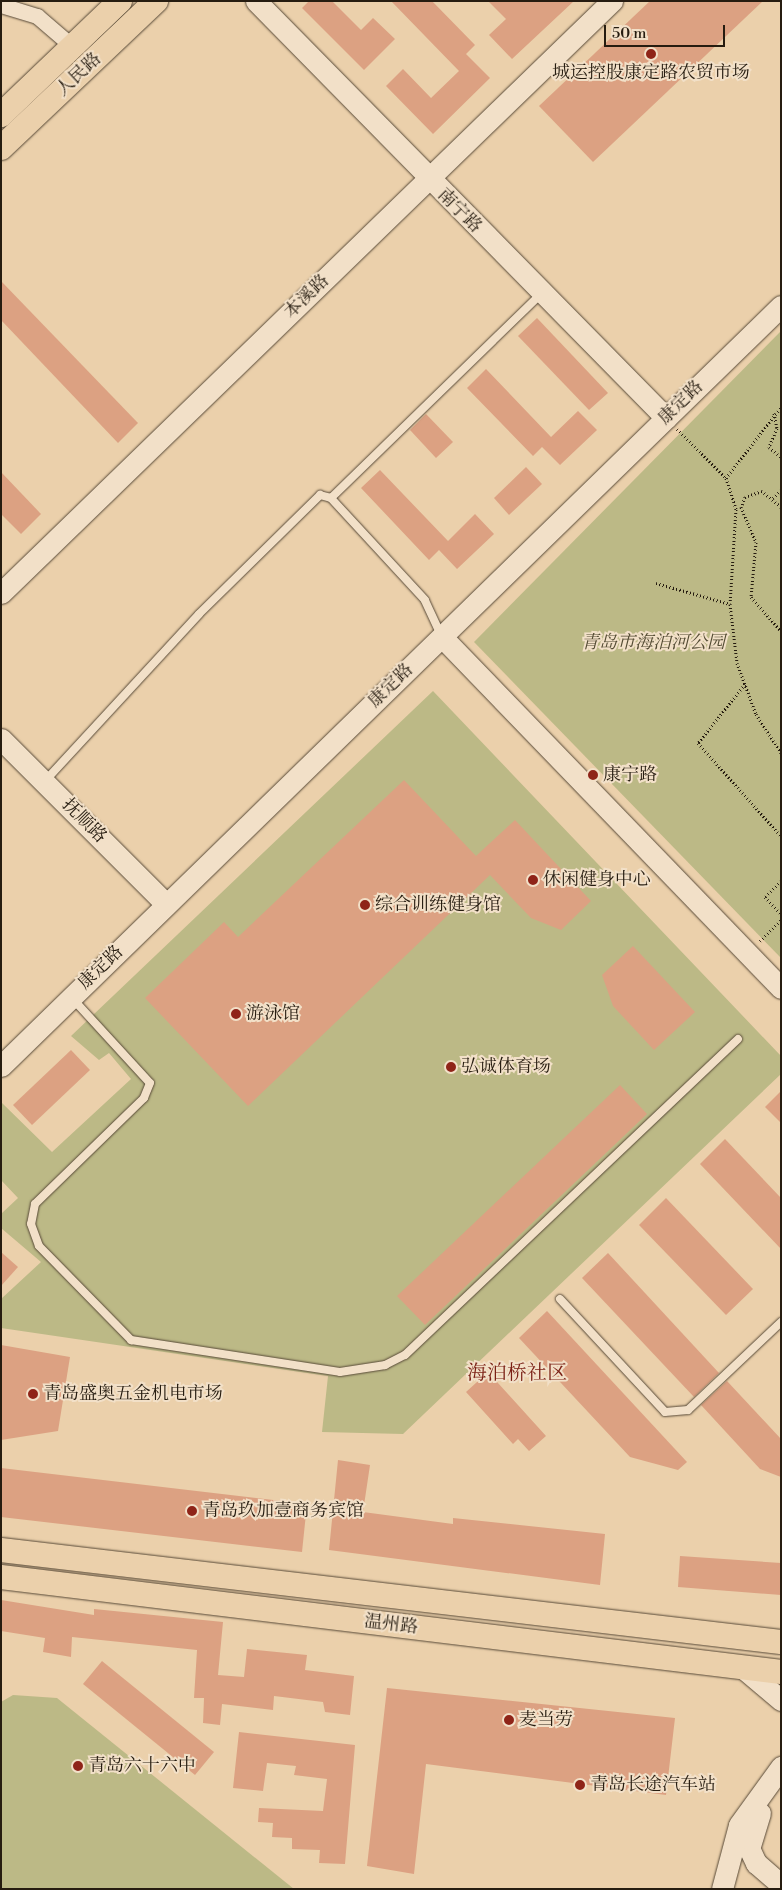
<!DOCTYPE html>
<html>
<head>
<meta charset="utf-8">
<style>
	body { margin:0 }
	#map { position:relative; width:782px; height:1890px; overflow:hidden; background:#ebd0ab; font-family:"Libre Bodoni","Noto Serif SC",serif }
	div>[style] { position:absolute }
	.green>* { inset:0; background:#bcb986 }
	.building>* { inset:0; background:#dca182 }
	.path>* { height:3px; margin-top:-1.5px; transform-origin:0; background:repeating-linear-gradient(90deg,#261c10 0 1px,transparent 0 3.5px) }
	.roads { filter:drop-shadow(0 0 1px #574937) drop-shadow(0 0 1px #574937) }
	.lane>* { height:8px; margin:-4px; padding:0 4px; transform-origin:4px; border-radius:4px; background:#f2e0c8 }
	.street>* { height:15px; margin:-7.5px; padding:0 7.5px; transform-origin:7.5px; border-radius:7.5px; background:#f2e0c8 }
	.secondary>* { height:21px; margin:-10.5px; padding:0 10.5px; transform-origin:10.5px; border-radius:10.5px; background:#f2e0c8 }
	.primary>* { height:24px; margin:-12px; padding:0 12px; transform-origin:12px; border-radius:12px; background:#ebd0ab }
	.dots>* { width:14px; height:14px; translate:-50% -50%; box-sizing:border-box; border:2px solid #f2e0c8; border-radius:50% }
	span { translate:-50% -50%; white-space:nowrap; text-align:center; line-height:1.15; -webkit-text-stroke:4px #f2e0c8; paint-order:stroke }
	.poi-label { font-size:18px; color:#261c10 }
	.left { translate:0 -50%; text-align:left }
	.street-label { font-size:18px; color:#261c10 }
	.park-label { font-size:18px; color:#534b33; font-style:italic }
	.quarter-label { font-size:20px; color:#7a1f14 }
	.frame { position:absolute; inset:0; border:2px solid #261c10; pointer-events:none }
	.scale { position:absolute; left:604px; top:25px; width:121px; height:22px; box-sizing:border-box; border:2px solid #261c10; border-top:0; padding-left:6px; font-size:15px; line-height:18px; white-space:nowrap; color:#261c10; -webkit-text-stroke:4px #f2e0c8; paint-order:stroke }
</style>
</head>
<body>
<div id="map">
	<div class="green">
		<div style="clip-path:polygon(781px 331px,781px 958px,474px 642px)"></div>
		<div style="clip-path:polygon(433px 691px,781px 1056px,781px 1074px,403px 1434px,322px 1432px,328px 1376px,1px 1328px,1px 1299px,41px 1262px,1px 1228px,1px 1214px,18px 1198px,1px 1180px,1px 1102px,52px 1152px,131px 1079px,109px 1053px,99px 1060px,71px 1036px)"></div>
		<div style="clip-path:polygon(13px 1695px,57px 1698px,294px 1889px,1px 1889px,1px 1702px)"></div>
	</div>
	<div class="building">
		<div style="clip-path:polygon(309px 1px,332px 1px,361px 30px,373px 18px,395px 39px,364px 70px,302px 8px)"></div>
		<div style="clip-path:polygon(391px 1px,432px 1px,475px 45px,466px 54px,490px 78px,433px 134px,386px 86px,403px 69px,431px 98px,459px 71px)"></div>
		<div style="clip-path:polygon(488px 1px,574px 1px,512px 59px,489px 35px,506px 19px)"></div>
		<div style="clip-path:polygon(650px 1px,763px 1px,593px 162px,539px 106px)"></div>
		<div style="clip-path:polygon(1px 281px,138px 423px,118px 443px,1px 320px)"></div>
		<div style="clip-path:polygon(537px 318px,608px 393px,589px 410px,518px 336px)"></div>
		<div style="clip-path:polygon(486px 369px,551px 437px,578px 411px,597px 430px,560px 465px,542px 447px,533px 456px,467px 388px)"></div>
		<div style="clip-path:polygon(426px 414px,453px 442px,436px 458px,410px 430px)"></div>
		<div style="clip-path:polygon(526px 467px,542px 484px,509px 515px,494px 498px)"></div>
		<div style="clip-path:polygon(380px 470px,448px 541px,475px 514px,494px 534px,457px 569px,439px 550px,429px 560px,361px 488px)"></div>
		<div style="clip-path:polygon(1px 472px,41px 514px,21px 534px,1px 514px)"></div>
		<div style="clip-path:polygon(404px 780px,476px 856px,515px 820px,591px 901px,561px 930px,531px 918px,490px 875px,248px 1106px,145px 998px,224px 922px,238px 937px)"></div>
		<div style="clip-path:polygon(633px 946px,695px 1012px,654px 1050px,613px 1006px,602px 975px)"></div>
		<div style="clip-path:polygon(71px 1050px,90px 1070px,32px 1125px,13px 1105px)"></div>
		<div style="clip-path:polygon(620px 1085px,647px 1114px,425px 1325px,397px 1296px)"></div>
		<div style="clip-path:polygon(781px 1091px,781px 1123px,765px 1107px)"></div>
		<div style="clip-path:polygon(725px 1139px,781px 1198px,781px 1249px,700px 1164px)"></div>
		<div style="clip-path:polygon(666px 1198px,753px 1289px,726px 1315px,639px 1225px)"></div>
		<div style="clip-path:polygon(1px 1252px,18px 1267px,1px 1286px)"></div>
		<div style="clip-path:polygon(608px 1253px,719px 1373px,694px 1397px,582px 1278px)"></div>
		<div style="clip-path:polygon(547px 1311px,687px 1462px,678px 1470px,630px 1457px,519px 1338px)"></div>
		<div style="clip-path:polygon(1px 1345px,70px 1357px,58px 1431px,1px 1440px)"></div>
		<div style="clip-path:polygon(488px 1372px,546px 1436px,529px 1451px,518px 1439px,513px 1444px,466px 1392px)"></div>
		<div style="clip-path:polygon(727px 1381px,781px 1439px,781px 1477px,760px 1469px,701px 1405px)"></div>
		<div style="clip-path:polygon(338px 1460px,370px 1465px,363px 1512px,453px 1524px,453px 1518px,605px 1534px,600px 1585px,329px 1550px)"></div>
		<div style="clip-path:polygon(1px 1468px,307px 1504px,302px 1552px,1px 1517px)"></div>
		<div style="clip-path:polygon(680px 1556px,781px 1563px,781px 1595px,678px 1587px)"></div>
		<div style="clip-path:polygon(1px 1600px,94px 1615px,94px 1609px,223px 1622px,218px 1675px,244px 1677px,247px 1649px,307px 1655px,305px 1670px,354px 1676px,350px 1715px,325px 1712px,323px 1702px,274px 1696px,273px 1710px,222px 1704px,220px 1725px,203px 1723px,204px 1698px,194px 1698px,197px 1650px,72px 1637px,71px 1657px,43px 1652px,45px 1638px,1px 1631px)"></div>
		<div style="clip-path:polygon(102px 1661px,214px 1752px,195px 1775px,83px 1684px)"></div>
		<div style="clip-path:polygon(387px 1688px,675px 1718px,666px 1795px,426px 1764px,414px 1874px,367px 1866px)"></div>
		<div style="clip-path:polygon(239px 1732px,355px 1745px,345px 1864px,319px 1863px,320px 1850px,292px 1849px,292px 1838px,272px 1837px,273px 1823px,258px 1822px,259px 1808px,323px 1811px,327px 1779px,294px 1775px,296px 1766px,267px 1763px,263px 1791px,233px 1788px)"></div>
	</div>
	<div class="path">
		<div style="left:774px;top:413px;width:15px;rotate:79deg"></div>
		<div style="left:777px;top:428px;width:21px;rotate:113deg"></div>
		<div style="left:769px;top:447px;width:16px;rotate:40deg"></div>
		<div style="left:677px;top:429px;width:69px;rotate:45deg"></div>
		<div style="left:726px;top:478px;width:33px;rotate:72deg"></div>
		<div style="left:736px;top:509px;width:95px;rotate:93.6deg"></div>
		<div style="left:730px;top:604px;width:59px;rotate:83.2deg"></div>
		<div style="left:737px;top:663px;width:54px;rotate:69.6deg"></div>
		<div style="left:756px;top:714px;width:46px;rotate:57.3deg"></div>
		<div style="left:726px;top:478px;width:90px;rotate:-52.2deg"></div>
		<div style="left:773px;top:498px;width:11px;rotate:-45deg"></div>
		<div style="left:781px;top:507px;width:25px;rotate:-140deg"></div>
		<div style="left:762px;top:491px;width:18px;rotate:161deg"></div>
		<div style="left:745px;top:497px;width:11px;rotate:112deg"></div>
		<div style="left:741px;top:507px;width:38px;rotate:67deg"></div>
		<div style="left:756px;top:542px;width:55px;rotate:95.2deg"></div>
		<div style="left:751px;top:597px;width:45px;rotate:48.6deg"></div>
		<div style="left:656px;top:583px;width:77px;rotate:15.8deg"></div>
		<div style="left:745px;top:684px;width:75px;rotate:128.5deg"></div>
		<div style="left:698px;top:743px;width:125px;rotate:48.3deg"></div>
		<div style="left:781px;top:881px;width:23px;rotate:135deg"></div>
		<div style="left:765px;top:897px;width:23px;rotate:47deg"></div>
		<div style="left:760px;top:941px;width:30px;rotate:-45deg"></div>
	</div>
	<div class="roads">
		<div class="lane">
			<div style="left:441px;top:635px;width:38px;rotate:-115deg"></div>
			<div style="left:425px;top:600px;width:139px;rotate:-132.7deg"></div>
			<div style="left:331px;top:498px;width:294px;rotate:-44.2deg"></div>
			<div style="left:45px;top:781px;width:227px;rotate:-47.3deg"></div>
			<div style="left:199px;top:614px;width:170px;rotate:-44.5deg"></div>
			<div style="left:320px;top:495px;width:11px;rotate:15deg"></div>
			<div style="left:72px;top:998px;width:115px;rotate:47.5deg"></div>
			<div style="left:150px;top:1083px;width:16px;rotate:112deg"></div>
			<div style="left:144px;top:1098px;width:152px;rotate:135.8deg"></div>
			<div style="left:35px;top:1204px;width:20px;rotate:101deg"></div>
			<div style="left:31px;top:1224px;width:23px;rotate:70deg"></div>
			<div style="left:39px;top:1246px;width:132px;rotate:45.6deg"></div>
			<div style="left:131px;top:1340px;width:211px;rotate:8.7deg"></div>
			<div style="left:340px;top:1372px;width:46px;rotate:-8.8deg"></div>
			<div style="left:385px;top:1365px;width:22px;rotate:-27deg"></div>
			<div style="left:405px;top:1355px;width:459px;rotate:-43.5deg"></div>
			<div style="left:560px;top:1299px;width:154px;rotate:47.1deg"></div>
			<div style="left:665px;top:1412px;width:23px;rotate:-5deg"></div>
			<div style="left:688px;top:1410px;width:128px;rotate:-43.4deg"></div>
		</div>
		<div class="street">
			<div style="left:1px;top:5px;width:38px;rotate:17deg"></div>
			<div style="left:37px;top:16px;width:48px;rotate:40.7deg"></div>
		</div>
		<div class="secondary">
			<div style="left:256px;top:1px;width:585px;rotate:45.48deg"></div>
			<div style="left:1px;top:593px;width:851px;rotate:-44.1deg"></div>
			<div style="left:442px;top:637px;width:488px;rotate:46deg"></div>
			<div style="left:1px;top:739px;width:233px;rotate:45deg"></div>
			<div style="left:1px;top:1066px;width:1089px;rotate:-44.26deg"></div>
			<div style="left:743px;top:1668px;width:50px;rotate:40.1deg"></div>
			<div style="left:760px;top:1813px;width:37px;rotate:107deg"></div>
			<div style="left:749px;top:1848px;width:17px;rotate:65deg"></div>
			<div style="left:756px;top:1863px;width:33px;rotate:41deg"></div>
			<div style="left:722px;top:1889px;width:66px;rotate:-75.1deg"></div>
			<div style="left:739px;top:1825px;width:72px;rotate:-54.1deg"></div>
		</div>
		<div class="primary">
			<div style="left:1px;top:115px;width:165px;rotate:-43.8deg"></div>
			<div style="left:1px;top:148px;width:214px;rotate:-43.5deg"></div>
			<div style="left:1px;top:1550px;width:785px;rotate:6.73deg"></div>
			<div style="left:1px;top:1577px;width:786px;rotate:6.94deg"></div>
		</div>
	</div>
	<div class="dots">
		<div style="left:651px;top:54px;background:#8f2418"></div>
		<div style="left:593px;top:775px;background:#8f2418"></div>
		<div style="left:533px;top:880px;background:#8f2418"></div>
		<div style="left:365px;top:905px;background:#8f2418"></div>
		<div style="left:236px;top:1014px;background:#8f2418"></div>
		<div style="left:451px;top:1067px;background:#8f2418"></div>
		<div style="left:33px;top:1394px;background:#8f2418"></div>
		<div style="left:192px;top:1511px;background:#8f2418"></div>
		<div style="left:509px;top:1720px;background:#8f2418"></div>
		<div style="left:78px;top:1766px;background:#8f2418"></div>
		<div style="left:580px;top:1785px;background:#8f2418"></div>
	</div>
	<div class="poi-label">
		<span style="left:651px;top:73px">城运控股康定路农贸市场</span>
		<span class="left" style="left:603px;top:775px">康宁路</span>
		<span class="left" style="left:543px;top:880px">休闲健身中心</span>
		<span class="left" style="left:375px;top:905px">综合训练健身馆</span>
		<span class="left" style="left:246px;top:1014px">游泳馆</span>
		<span class="left" style="left:461px;top:1067px">弘诚体育场</span>
		<span class="left" style="left:43px;top:1394px">青岛盛奥五金机电市场</span>
		<span class="left" style="left:202px;top:1511px">青岛玖加壹商务宾馆</span>
		<span class="left" style="left:519px;top:1720px">麦当劳</span>
		<span class="left" style="left:88px;top:1766px">青岛六十六中</span>
		<span class="left" style="left:590px;top:1785px">青岛长途汽车站</span>
	</div>
	<div class="street-label">
		<span style="left:79px;top:75px;rotate:-43deg">人民路</span>
		<span style="left:459px;top:211px;rotate:45deg">南宁路</span>
		<span style="left:307px;top:297px;rotate:-44deg">本溪路</span>
		<span style="left:681px;top:403px;rotate:-44deg">康定路</span>
		<span style="left:391px;top:686px;rotate:-44deg">康定路</span>
		<span style="left:84px;top:821px;rotate:45deg">抚顺路</span>
		<span style="left:101px;top:968px;rotate:-44deg">康定路</span>
		<span style="left:391px;top:1625px;rotate:7deg">温州路</span>
	</div>
	<div class="park-label">
		<span style="left:653px;top:643px">青岛市海泊河公园</span>
	</div>
	<div class="quarter-label">
		<span style="left:517px;top:1373px">海泊桥社区</span>
	</div>
	<div class="frame"></div>
	<div class="scale">50 m</div>
</div>
</body>
</html>
